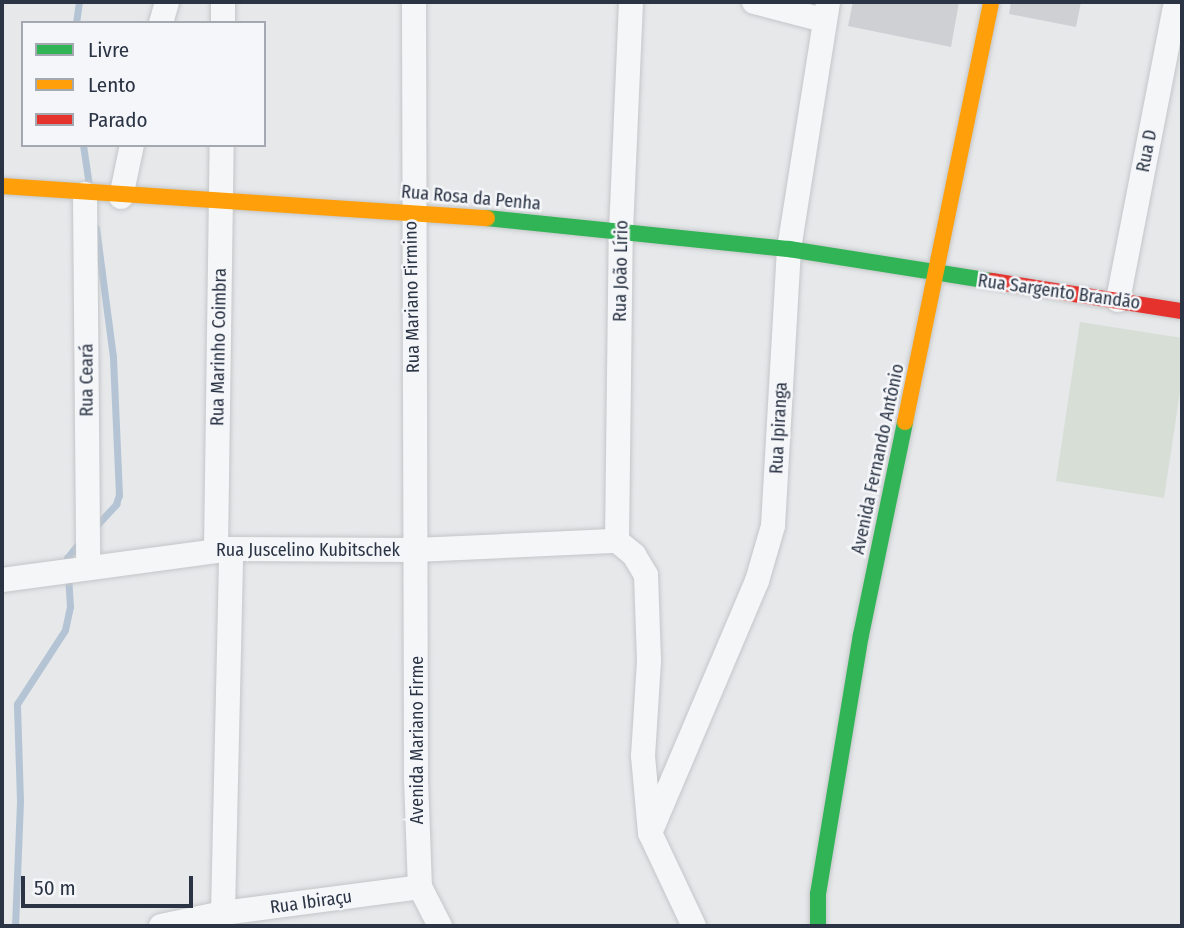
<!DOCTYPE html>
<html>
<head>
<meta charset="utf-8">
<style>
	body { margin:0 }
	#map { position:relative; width:1184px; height:928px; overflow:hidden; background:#e6e8ea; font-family:"Fira Sans Condensed",sans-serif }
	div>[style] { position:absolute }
	.green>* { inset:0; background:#d6ded6 }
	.stream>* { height:7px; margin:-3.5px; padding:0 3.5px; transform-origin:3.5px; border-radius:3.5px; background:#b4c4d5 }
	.building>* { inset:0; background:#ced0d3 }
	.roads { filter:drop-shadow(0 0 2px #c4c6c8) drop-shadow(0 0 2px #c4c6c8) }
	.street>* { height:24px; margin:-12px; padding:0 12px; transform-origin:12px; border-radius:12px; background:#f5f6f7 }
	.fast>* { height:16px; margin:-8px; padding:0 8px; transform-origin:8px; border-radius:8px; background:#30b455 }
	.slow>* { height:16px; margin:-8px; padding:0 8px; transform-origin:8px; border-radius:8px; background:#ff9f0a }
	.jam>* { height:16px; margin:-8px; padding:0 8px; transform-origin:8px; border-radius:8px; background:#e5322d }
	span { translate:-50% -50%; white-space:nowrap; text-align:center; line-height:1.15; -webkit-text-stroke:5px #f4f6f9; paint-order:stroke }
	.street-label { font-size:18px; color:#2b3445 }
	.frame { position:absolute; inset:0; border:4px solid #2b3445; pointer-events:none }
	.legend { position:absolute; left:21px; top:21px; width:245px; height:126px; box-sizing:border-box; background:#f4f6f9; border:2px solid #a4a8b1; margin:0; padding:9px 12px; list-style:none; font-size:21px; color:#2b3445 }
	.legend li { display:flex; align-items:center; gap:14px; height:35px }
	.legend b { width:35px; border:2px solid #a4a8b1 }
	.scale { position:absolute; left:21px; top:876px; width:172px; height:32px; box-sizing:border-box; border:4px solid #2b3445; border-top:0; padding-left:9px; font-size:21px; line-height:24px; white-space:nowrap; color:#2b3445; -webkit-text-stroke:5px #f4f6f9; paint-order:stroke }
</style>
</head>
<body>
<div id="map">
	<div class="green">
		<div style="clip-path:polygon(1080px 322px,1182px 338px,1182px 378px,1164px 498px,1056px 481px)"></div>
	</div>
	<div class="stream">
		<div style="left:76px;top:23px;width:21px;rotate:-82deg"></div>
		<div style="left:83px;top:145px;width:40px;rotate:81.5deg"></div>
		<div style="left:94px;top:528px;width:33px;rotate:-47deg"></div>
		<div style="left:116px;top:504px;width:9px;rotate:-72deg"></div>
		<div style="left:119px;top:495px;width:138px;rotate:-92.5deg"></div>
		<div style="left:113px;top:357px;width:130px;rotate:-97.5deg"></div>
		<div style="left:15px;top:926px;width:125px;rotate:-87.7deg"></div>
		<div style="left:20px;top:801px;width:97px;rotate:-91.8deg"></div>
		<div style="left:17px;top:704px;width:88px;rotate:-57deg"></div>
		<div style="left:65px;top:630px;width:24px;rotate:-78deg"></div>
		<div style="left:70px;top:607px;width:49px;rotate:-93.5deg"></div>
		<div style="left:67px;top:558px;width:22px;rotate:-51deg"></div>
	</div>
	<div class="building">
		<div style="clip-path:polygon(853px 2px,959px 2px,951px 47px,848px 26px)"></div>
		<div style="clip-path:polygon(1011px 2px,1081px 2px,1076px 27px,1009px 14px)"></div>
	</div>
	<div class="roads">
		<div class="street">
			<div style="left:414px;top:2px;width:777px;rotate:89.85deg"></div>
			<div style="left:416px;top:779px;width:108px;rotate:87.9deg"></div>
			<div style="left:420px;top:887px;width:44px;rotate:62.9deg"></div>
			<div style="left:754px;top:2px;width:71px;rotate:14.6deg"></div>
			<div style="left:161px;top:23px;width:22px;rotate:-74deg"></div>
			<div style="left:223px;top:23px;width:21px;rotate:-90deg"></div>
			<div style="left:85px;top:194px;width:371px;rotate:89.5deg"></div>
			<div style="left:121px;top:197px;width:53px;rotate:-78.1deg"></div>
			<div style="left:1118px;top:300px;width:304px;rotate:-79deg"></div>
			<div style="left:617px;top:541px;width:310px;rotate:-89.3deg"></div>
			<div style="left:621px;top:231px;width:229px;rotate:-87.5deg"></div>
			<div style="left:617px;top:541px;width:22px;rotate:39deg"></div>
			<div style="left:634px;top:555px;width:23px;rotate:59deg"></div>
			<div style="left:646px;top:575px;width:86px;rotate:88deg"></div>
			<div style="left:649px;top:661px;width:95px;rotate:93.6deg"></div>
			<div style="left:643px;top:756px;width:77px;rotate:84.8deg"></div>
			<div style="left:650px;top:833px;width:103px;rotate:64.7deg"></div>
			<div style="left:216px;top:550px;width:405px;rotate:-89.2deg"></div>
			<div style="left:2px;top:580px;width:231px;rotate:-7.7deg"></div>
			<div style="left:231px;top:549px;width:184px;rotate:0.3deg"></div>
			<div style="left:415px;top:550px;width:202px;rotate:-2.6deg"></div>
			<div style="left:650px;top:833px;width:274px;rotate:-67deg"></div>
			<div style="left:757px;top:581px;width:57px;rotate:-73.8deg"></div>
			<div style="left:773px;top:526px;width:277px;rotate:-86.7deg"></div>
			<div style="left:789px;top:249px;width:250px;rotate:-81deg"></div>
			<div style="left:223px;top:913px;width:364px;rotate:-88.7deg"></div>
			<div style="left:161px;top:926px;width:63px;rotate:-11.8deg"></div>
			<div style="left:223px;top:913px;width:199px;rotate:-7.5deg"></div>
		</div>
		<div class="fast">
			<div style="left:487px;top:218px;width:304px;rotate:5.9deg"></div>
			<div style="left:789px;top:249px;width:206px;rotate:9deg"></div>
			<div style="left:818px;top:926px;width:32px;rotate:-90deg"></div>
			<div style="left:818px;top:894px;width:263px;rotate:-80.6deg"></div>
			<div style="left:861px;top:635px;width:217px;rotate:-78.3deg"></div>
		</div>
		<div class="slow">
			<div style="left:2px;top:186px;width:486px;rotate:3.8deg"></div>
			<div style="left:905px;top:422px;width:429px;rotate:-78.4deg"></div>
		</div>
		<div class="jam">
			<div style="left:992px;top:281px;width:192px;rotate:9deg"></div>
		</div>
	</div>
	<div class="street-label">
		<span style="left:1147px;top:151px;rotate:-79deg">Rua D</span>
		<span style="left:471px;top:198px;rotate:5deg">Rua Rosa da Penha</span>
		<span style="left:621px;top:271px;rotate:-89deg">Rua João Lírio</span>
		<span style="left:1059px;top:292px;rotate:8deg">Rua Sargento Brandão</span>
		<span style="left:412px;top:297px;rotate:-91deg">Rua Mariano Firmino</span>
		<span style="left:219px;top:347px;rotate:-89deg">Rua Marinho Coimbra</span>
		<span style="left:87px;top:380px;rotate:-90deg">Rua Ceará</span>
		<span style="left:779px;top:428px;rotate:-87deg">Rua Ipiranga</span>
		<span style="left:878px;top:459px;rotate:-78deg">Avenida Fernando Antônio</span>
		<span style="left:308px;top:550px">Rua Juscelino Kubitschek</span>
		<span style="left:417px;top:740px;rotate:-90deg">Avenida Mariano Firme</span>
		<span style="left:311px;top:902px;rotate:-8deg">Rua Ibiraçu</span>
	</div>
	<div class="frame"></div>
	<ul class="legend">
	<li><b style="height:9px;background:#30b455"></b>Livre</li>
	<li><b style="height:9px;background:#ff9f0a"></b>Lento</li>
	<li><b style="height:9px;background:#e5322d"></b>Parado</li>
	</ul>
	<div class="scale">50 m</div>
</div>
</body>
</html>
